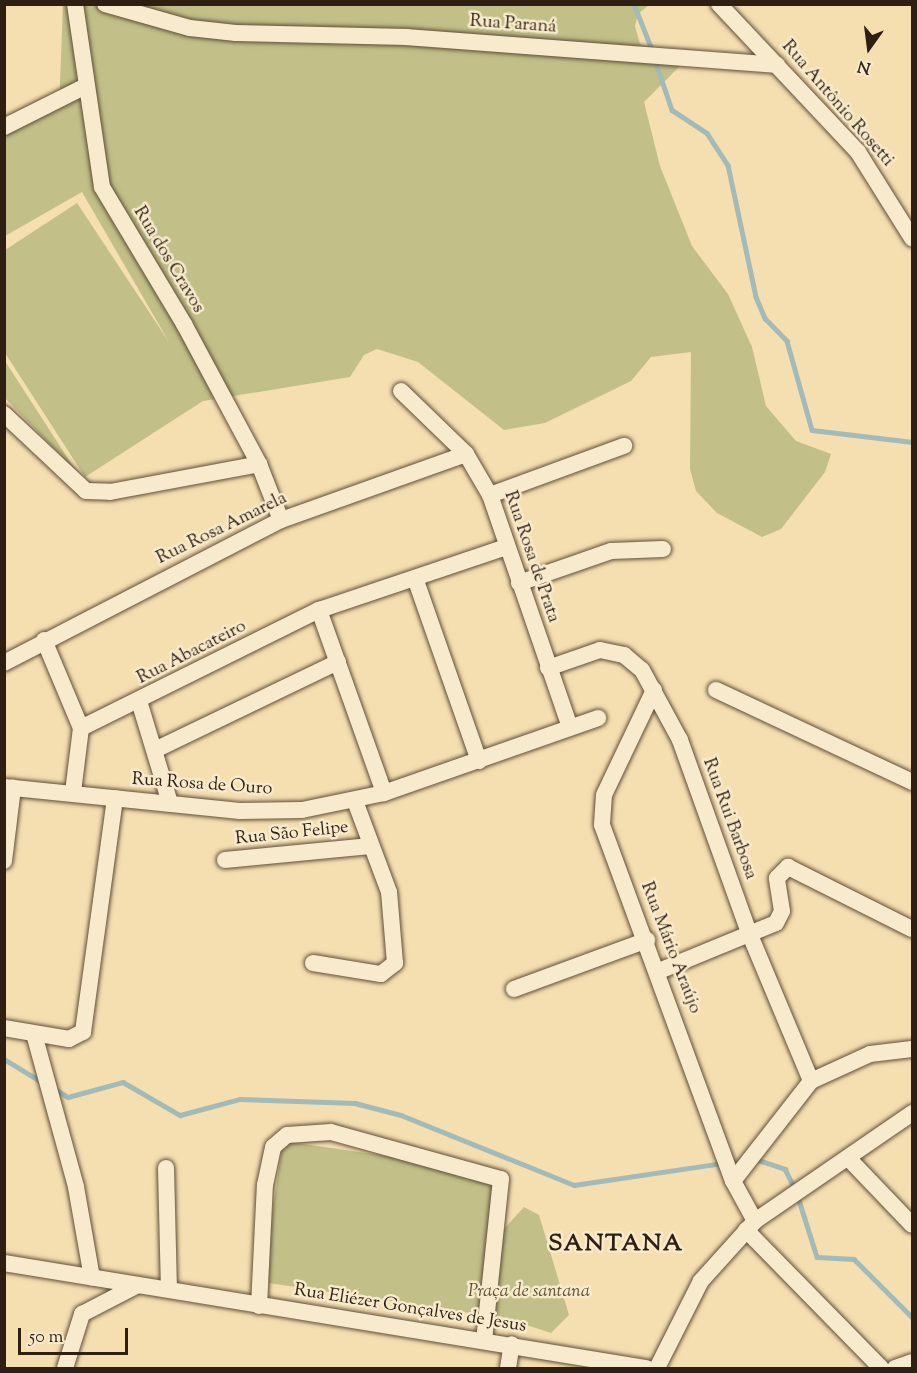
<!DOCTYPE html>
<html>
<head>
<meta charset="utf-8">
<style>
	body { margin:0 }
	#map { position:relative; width:917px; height:1373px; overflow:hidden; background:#f5dfb1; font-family:"Sorts Mill Goudy",serif }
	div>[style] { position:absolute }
	.green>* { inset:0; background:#c2c088 }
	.stream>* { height:4.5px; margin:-2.25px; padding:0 2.25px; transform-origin:2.25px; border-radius:2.25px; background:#a2bab8 }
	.roads { filter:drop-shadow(0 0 2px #604e3a) drop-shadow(0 0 2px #604e3a) }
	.street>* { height:16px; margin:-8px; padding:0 8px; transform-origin:8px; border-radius:8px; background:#f8eacc }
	span { translate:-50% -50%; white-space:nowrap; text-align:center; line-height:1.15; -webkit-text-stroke:5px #f8eacc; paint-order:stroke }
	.street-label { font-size:18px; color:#2f1e12 }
	.park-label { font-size:18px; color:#5b4f35; font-style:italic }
	.district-label { font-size:24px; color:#2f1e12; font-weight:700; letter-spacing:1.5px }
	.frame { position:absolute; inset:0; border:6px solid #2f1e12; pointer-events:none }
	.north { position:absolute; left:839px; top:18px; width:60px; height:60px; -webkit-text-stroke:4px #f8eacc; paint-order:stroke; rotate:194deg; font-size:16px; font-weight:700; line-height:24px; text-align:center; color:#2f1e12 }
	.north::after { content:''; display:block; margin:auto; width:21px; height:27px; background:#2f1e12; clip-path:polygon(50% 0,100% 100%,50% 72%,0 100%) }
	.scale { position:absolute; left:18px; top:1328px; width:110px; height:27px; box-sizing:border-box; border:3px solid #2f1e12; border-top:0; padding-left:8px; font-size:18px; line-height:21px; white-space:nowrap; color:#2f1e12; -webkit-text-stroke:4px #f8eacc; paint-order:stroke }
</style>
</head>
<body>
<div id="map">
	<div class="green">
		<div style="clip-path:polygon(63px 5px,649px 5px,638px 14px,635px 26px,640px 44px,685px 61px,644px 102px,660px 166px,692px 246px,728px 294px,752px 347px,766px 406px,796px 441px,831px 454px,825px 472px,781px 529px,762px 537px,717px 513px,696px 491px,690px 469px,691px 352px,651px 357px,631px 381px,545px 423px,504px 430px,418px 362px,377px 349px,364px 355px,350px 377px,203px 401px,85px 477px,5px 353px,5px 250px,77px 203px,169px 342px,82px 192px,5px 236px,4px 134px,59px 108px)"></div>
		<div style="clip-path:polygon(5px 361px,76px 471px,5px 398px)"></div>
		<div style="clip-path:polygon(283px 1141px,504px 1173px,483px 1315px,262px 1282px)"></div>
		<div style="clip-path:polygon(524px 1207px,539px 1215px,569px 1315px,551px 1333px,493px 1314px,504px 1229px)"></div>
	</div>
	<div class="stream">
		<div style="left:634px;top:4px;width:52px;rotate:68.4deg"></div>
		<div style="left:655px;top:60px;width:53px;rotate:71.2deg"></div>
		<div style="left:672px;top:110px;width:42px;rotate:33.3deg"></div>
		<div style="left:707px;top:133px;width:38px;rotate:57deg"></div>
		<div style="left:728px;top:165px;width:135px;rotate:78deg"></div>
		<div style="left:756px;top:297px;width:23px;rotate:67deg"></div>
		<div style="left:765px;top:318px;width:32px;rotate:46deg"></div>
		<div style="left:787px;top:341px;width:92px;rotate:74.3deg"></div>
		<div style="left:812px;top:430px;width:101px;rotate:6.8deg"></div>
		<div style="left:4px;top:1059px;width:44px;rotate:31.2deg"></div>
		<div style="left:55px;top:1089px;width:15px;rotate:32deg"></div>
		<div style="left:68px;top:1097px;width:57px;rotate:-15.3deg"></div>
		<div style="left:123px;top:1082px;width:66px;rotate:30.1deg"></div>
		<div style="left:180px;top:1115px;width:62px;rotate:-14.9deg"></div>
		<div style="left:240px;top:1099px;width:115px;rotate:2deg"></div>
		<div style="left:355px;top:1103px;width:48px;rotate:14.6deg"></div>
		<div style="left:401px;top:1115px;width:187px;rotate:22deg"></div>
		<div style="left:574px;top:1185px;width:151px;rotate:-8.4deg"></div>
		<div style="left:755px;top:1159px;width:32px;rotate:18deg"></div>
		<div style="left:785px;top:1169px;width:22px;rotate:63deg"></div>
		<div style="left:798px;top:1197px;width:63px;rotate:72.4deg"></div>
		<div style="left:817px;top:1257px;width:37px;rotate:3deg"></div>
		<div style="left:854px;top:1259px;width:82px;rotate:45deg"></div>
	</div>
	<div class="roads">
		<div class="street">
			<div style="left:75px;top:4px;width:185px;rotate:81.6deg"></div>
			<div style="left:102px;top:187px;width:160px;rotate:59.1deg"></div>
			<div style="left:184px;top:324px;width:159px;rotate:61.8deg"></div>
			<div style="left:259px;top:464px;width:60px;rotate:68.6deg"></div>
			<div style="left:105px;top:4px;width:88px;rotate:15.8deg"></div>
			<div style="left:190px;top:28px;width:46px;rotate:6.2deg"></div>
			<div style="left:236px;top:33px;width:171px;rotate:1.3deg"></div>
			<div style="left:407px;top:37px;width:371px;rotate:4.3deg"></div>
			<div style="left:719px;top:4px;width:203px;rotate:46.8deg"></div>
			<div style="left:858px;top:152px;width:102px;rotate:57.9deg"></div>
			<div style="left:4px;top:127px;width:89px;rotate:-26.6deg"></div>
			<div style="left:401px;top:391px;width:91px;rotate:44.1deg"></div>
			<div style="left:466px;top:454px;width:48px;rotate:59.7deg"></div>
			<div style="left:490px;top:495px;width:245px;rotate:71deg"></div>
			<div style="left:4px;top:414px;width:112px;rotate:43.2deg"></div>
			<div style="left:86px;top:491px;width:24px;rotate:2deg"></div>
			<div style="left:110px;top:492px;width:152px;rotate:-10.6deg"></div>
			<div style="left:490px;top:495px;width:143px;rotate:-20.1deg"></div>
			<div style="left:415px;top:578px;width:194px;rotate:70.7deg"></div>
			<div style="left:519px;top:583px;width:97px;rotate:-19.2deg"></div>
			<div style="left:611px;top:551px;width:52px;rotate:-2.2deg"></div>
			<div style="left:319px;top:610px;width:194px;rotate:70.4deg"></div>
			<div style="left:44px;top:640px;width:95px;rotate:67.2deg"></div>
			<div style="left:81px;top:728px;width:64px;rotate:97.1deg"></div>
			<div style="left:4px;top:663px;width:312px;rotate:-27.3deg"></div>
			<div style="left:281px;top:520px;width:196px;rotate:-19.6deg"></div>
			<div style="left:548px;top:668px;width:55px;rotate:-19.1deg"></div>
			<div style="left:600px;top:650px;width:25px;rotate:12deg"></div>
			<div style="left:624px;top:655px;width:23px;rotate:40deg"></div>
			<div style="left:642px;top:670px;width:80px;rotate:61.5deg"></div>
			<div style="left:680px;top:740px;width:207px;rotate:70.3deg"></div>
			<div style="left:750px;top:935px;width:158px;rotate:67.3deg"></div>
			<div style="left:654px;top:690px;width:116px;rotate:115.5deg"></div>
			<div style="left:604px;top:795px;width:30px;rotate:94deg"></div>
			<div style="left:602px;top:825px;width:379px;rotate:69.8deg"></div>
			<div style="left:733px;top:1181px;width:46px;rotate:61.2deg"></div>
			<div style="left:716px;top:690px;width:217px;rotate:25.1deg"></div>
			<div style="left:139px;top:701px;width:107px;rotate:73.1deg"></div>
			<div style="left:81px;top:728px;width:266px;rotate:-26.4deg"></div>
			<div style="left:319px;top:610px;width:197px;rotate:-18.6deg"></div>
			<div style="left:157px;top:749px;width:201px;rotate:-25.7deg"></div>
			<div style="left:4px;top:787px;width:237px;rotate:5.8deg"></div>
			<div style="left:240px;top:811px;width:62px;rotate:-0.9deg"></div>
			<div style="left:302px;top:810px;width:84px;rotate:-11.7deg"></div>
			<div style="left:384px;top:793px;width:227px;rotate:-19.3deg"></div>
			<div style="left:225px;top:860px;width:146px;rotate:-5.5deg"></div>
			<div style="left:4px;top:861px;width:74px;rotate:-83deg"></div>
			<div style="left:313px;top:963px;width:69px;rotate:9.2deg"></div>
			<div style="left:381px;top:974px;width:18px;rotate:-38deg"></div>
			<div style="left:395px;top:963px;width:71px;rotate:-94.8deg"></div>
			<div style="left:389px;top:892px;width:97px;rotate:-110.5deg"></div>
			<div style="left:659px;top:971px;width:126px;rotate:-22.3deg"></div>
			<div style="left:776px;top:923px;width:13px;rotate:-63deg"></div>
			<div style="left:782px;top:911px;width:33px;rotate:-99deg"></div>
			<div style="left:777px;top:878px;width:16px;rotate:-45deg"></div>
			<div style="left:788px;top:867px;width:139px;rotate:26.6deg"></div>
			<div style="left:514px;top:989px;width:142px;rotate:-20.2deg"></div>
			<div style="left:4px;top:1028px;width:66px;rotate:9.6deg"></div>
			<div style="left:69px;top:1039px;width:16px;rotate:-27deg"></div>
			<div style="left:83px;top:1032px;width:236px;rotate:-82.2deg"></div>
			<div style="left:34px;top:1034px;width:159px;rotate:74.6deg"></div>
			<div style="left:76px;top:1187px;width:92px;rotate:80deg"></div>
			<div style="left:849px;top:1159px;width:91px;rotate:46.3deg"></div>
			<div style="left:166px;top:1168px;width:121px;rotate:88.6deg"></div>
			<div style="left:733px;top:1181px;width:127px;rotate:-52deg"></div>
			<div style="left:811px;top:1081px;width:65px;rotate:-24.6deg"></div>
			<div style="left:870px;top:1054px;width:42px;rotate:-6.8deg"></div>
			<div style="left:746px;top:1230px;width:193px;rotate:45.6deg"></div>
			<div style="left:4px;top:1263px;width:651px;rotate:9.29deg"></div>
			<div style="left:259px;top:1306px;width:121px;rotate:-87.2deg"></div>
			<div style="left:265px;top:1185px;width:39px;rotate:-78deg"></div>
			<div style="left:273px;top:1147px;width:18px;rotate:-41deg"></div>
			<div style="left:287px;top:1135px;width:44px;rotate:-3.9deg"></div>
			<div style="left:331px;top:1132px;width:176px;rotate:15.5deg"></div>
			<div style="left:501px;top:1179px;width:162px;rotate:96deg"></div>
			<div style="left:65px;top:1368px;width:57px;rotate:-72.5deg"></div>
			<div style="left:82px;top:1314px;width:61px;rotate:-27.4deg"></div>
			<div style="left:508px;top:1368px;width:24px;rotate:-81deg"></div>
			<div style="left:657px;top:1368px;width:97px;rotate:-63.2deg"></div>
			<div style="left:701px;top:1281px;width:81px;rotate:-48deg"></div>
			<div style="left:755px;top:1221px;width:191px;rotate:-34.5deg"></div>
			<div style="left:895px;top:1368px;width:18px;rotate:-19deg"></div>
		</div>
	</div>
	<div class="street-label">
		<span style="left:513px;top:25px;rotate:4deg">Rua Paraná</span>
		<span style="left:837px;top:104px;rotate:49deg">Rua Antônio Rosetti</span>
		<span style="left:168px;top:260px;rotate:59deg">Rua dos Cravos</span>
		<span style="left:222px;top:529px;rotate:-26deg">Rua Rosa Amarela</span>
		<span style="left:531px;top:557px;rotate:71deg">Rua Rosa de Prata</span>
		<span style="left:192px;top:653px;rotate:-27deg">Rua Abacateiro</span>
		<span style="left:202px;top:785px;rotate:4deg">Rua Rosa de Ouro</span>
		<span style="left:729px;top:819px;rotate:70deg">Rua Rui Barbosa</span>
		<span style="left:292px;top:834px;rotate:-6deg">Rua São Felipe</span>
		<span style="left:670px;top:948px;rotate:69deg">Rua Mário Araújo</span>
		<span style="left:410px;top:1309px;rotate:9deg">Rua Eliézer Gonçalves de Jesus</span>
	</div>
	<div class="park-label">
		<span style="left:529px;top:1292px">Praça de santana</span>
	</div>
	<div class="district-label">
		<span style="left:616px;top:1245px">SANTANA</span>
	</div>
	<div class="frame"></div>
	<div class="north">N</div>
	<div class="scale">50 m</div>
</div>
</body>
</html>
